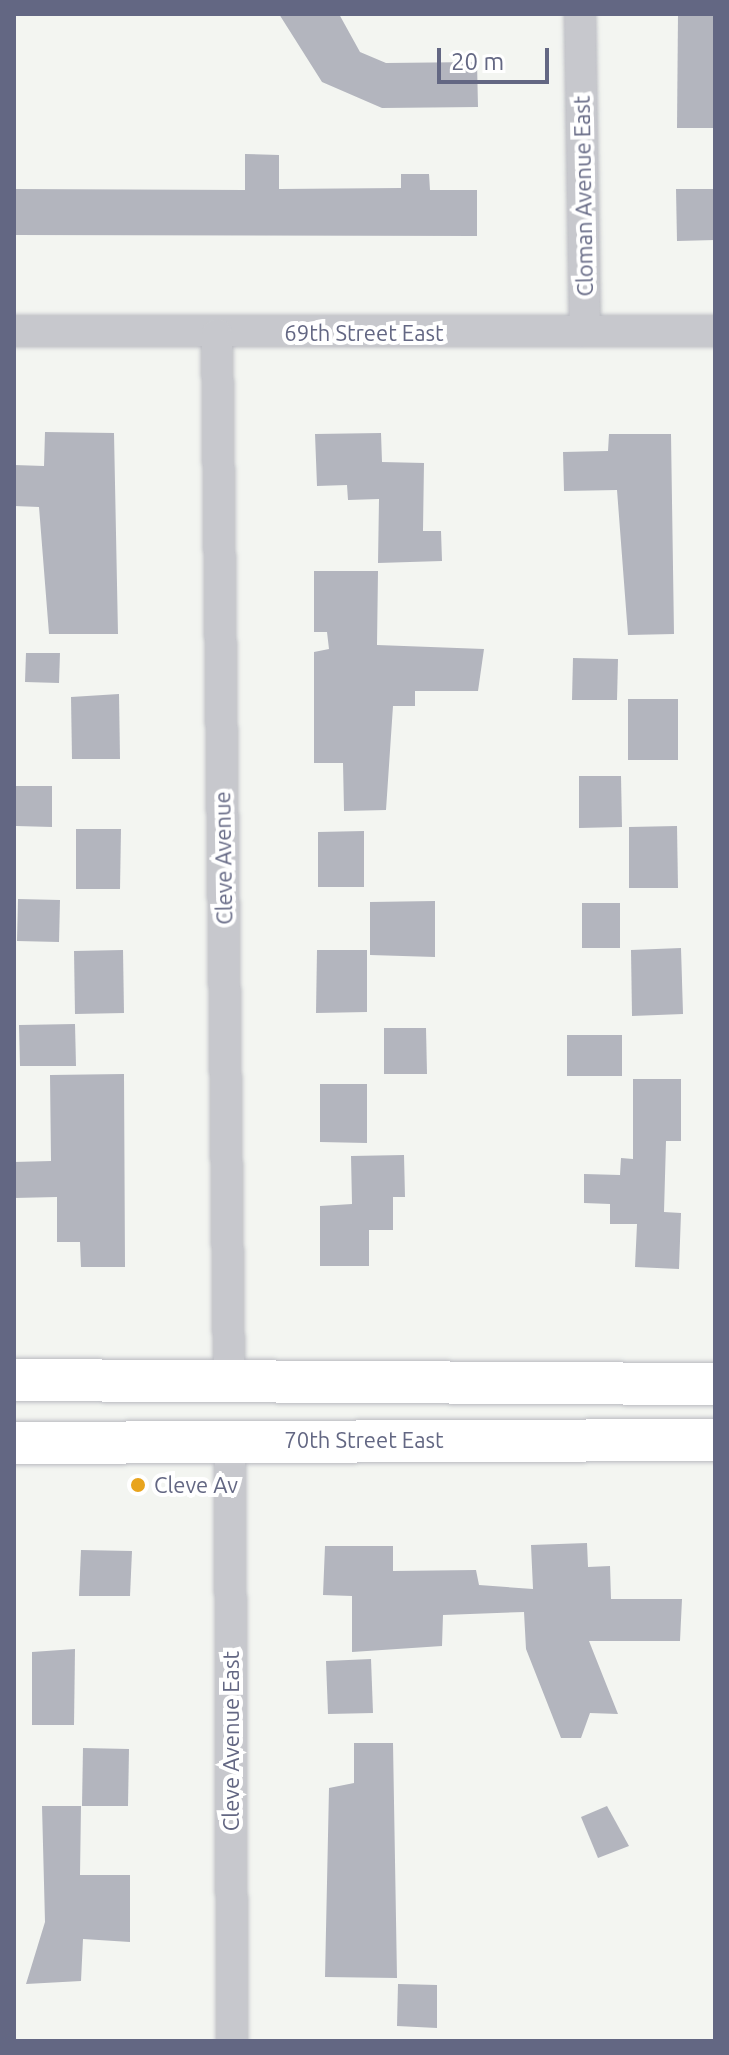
<!DOCTYPE html>
<html>
<head>
<meta charset="utf-8">
<style>
	body { margin:0 }
	#map { position:relative; width:729px; height:2055px; overflow:hidden; background:#f3f5f1; font-family:Ubuntu,sans-serif }
	div>[style] { position:absolute }
	.building>* { inset:0; background:#b3b5be }
	.roads { filter:drop-shadow(0 0 2px #b9bac1) drop-shadow(0 0 2px #b9bac1) }
	.street>* { height:30px; margin:-15px; padding:0 15px; transform-origin:15px; border-radius:15px; background:#c7c8cd }
	.secondary>* { height:42px; margin:-21px; padding:0 21px; transform-origin:21px; border-radius:21px; background:#fff }
	.dots>* { width:22px; height:22px; translate:-50% -50%; box-sizing:border-box; border:4px solid #fff; border-radius:50% }
	span { translate:-50% -50%; white-space:nowrap; text-align:center; line-height:1.15; -webkit-text-stroke:8px #fff; paint-order:stroke }
	.street-label { font-size:22px; color:#636783 }
	.poi-label { font-size:22px; color:#636783 }
	.left { translate:0 -50%; text-align:left }
	.frame { position:absolute; inset:0; border:16px solid #636783; pointer-events:none }
	.scale { position:absolute; left:437px; top:48px; width:112px; height:36px; box-sizing:border-box; border:4px solid #636783; border-top:0; padding-left:10px; font-size:24px; line-height:28px; white-space:nowrap; color:#636783; -webkit-text-stroke:6px #fff; paint-order:stroke }
</style>
</head>
<body>
<div id="map">
	<div class="building">
		<div style="clip-path:polygon(279px 14px,339px 14px,360px 52px,386px 63px,477px 62px,478px 107px,382px 108px,322px 82px)"></div>
		<div style="clip-path:polygon(678px 14px,715px 14px,715px 128px,677px 128px)"></div>
		<div style="clip-path:polygon(245px 154px,279px 155px,279px 189px,401px 188px,401px 174px,429px 174px,430px 190px,477px 190px,477px 236px,14px 235px,14px 189px,245px 190px)"></div>
		<div style="clip-path:polygon(676px 189px,715px 189px,715px 240px,677px 241px)"></div>
		<div style="clip-path:polygon(45px 432px,114px 433px,118px 634px,49px 634px,39px 507px,14px 506px,14px 465px,44px 466px)"></div>
		<div style="clip-path:polygon(381px 433px,382px 462px,424px 463px,423px 531px,441px 531px,442px 561px,378px 563px,379px 499px,348px 500px,347px 485px,317px 486px,315px 434px)"></div>
		<div style="clip-path:polygon(609px 434px,671px 434px,674px 634px,628px 635px,617px 490px,564px 491px,563px 452px,608px 451px)"></div>
		<div style="clip-path:polygon(314px 571px,378px 571px,377px 645px,484px 649px,478px 691px,415px 691px,415px 706px,393px 706px,386px 810px,344px 811px,343px 763px,314px 763px,314px 652px,329px 649px,327px 632px,314px 632px)"></div>
		<div style="clip-path:polygon(26px 653px,60px 653px,59px 683px,25px 682px)"></div>
		<div style="clip-path:polygon(573px 658px,618px 659px,617px 700px,572px 700px)"></div>
		<div style="clip-path:polygon(119px 694px,120px 759px,72px 759px,71px 697px)"></div>
		<div style="clip-path:polygon(628px 699px,678px 699px,678px 760px,628px 760px)"></div>
		<div style="clip-path:polygon(579px 776px,621px 776px,622px 827px,579px 828px)"></div>
		<div style="clip-path:polygon(16px 786px,52px 786px,52px 827px,16px 826px)"></div>
		<div style="clip-path:polygon(677px 826px,678px 888px,629px 888px,629px 827px)"></div>
		<div style="clip-path:polygon(76px 829px,121px 829px,120px 889px,76px 889px)"></div>
		<div style="clip-path:polygon(364px 831px,364px 887px,318px 887px,318px 832px)"></div>
		<div style="clip-path:polygon(18px 899px,60px 900px,59px 942px,17px 941px)"></div>
		<div style="clip-path:polygon(435px 901px,435px 957px,370px 955px,370px 902px)"></div>
		<div style="clip-path:polygon(582px 903px,620px 903px,620px 948px,582px 948px)"></div>
		<div style="clip-path:polygon(681px 948px,683px 1014px,632px 1016px,631px 950px)"></div>
		<div style="clip-path:polygon(123px 950px,124px 1013px,75px 1014px,74px 951px)"></div>
		<div style="clip-path:polygon(317px 950px,367px 950px,367px 1012px,316px 1013px)"></div>
		<div style="clip-path:polygon(75px 1024px,76px 1066px,20px 1066px,19px 1025px)"></div>
		<div style="clip-path:polygon(384px 1028px,426px 1028px,427px 1074px,384px 1074px)"></div>
		<div style="clip-path:polygon(567px 1035px,622px 1035px,622px 1076px,567px 1076px)"></div>
		<div style="clip-path:polygon(124px 1074px,125px 1267px,81px 1267px,80px 1242px,57px 1242px,57px 1197px,14px 1198px,14px 1162px,51px 1161px,50px 1075px)"></div>
		<div style="clip-path:polygon(633px 1079px,681px 1079px,681px 1141px,666px 1141px,664px 1212px,681px 1213px,679px 1269px,635px 1267px,637px 1224px,610px 1224px,610px 1204px,584px 1203px,584px 1174px,620px 1175px,621px 1158px,633px 1159px)"></div>
		<div style="clip-path:polygon(320px 1084px,367px 1084px,367px 1143px,320px 1142px)"></div>
		<div style="clip-path:polygon(404px 1155px,405px 1197px,393px 1197px,393px 1230px,369px 1230px,369px 1266px,320px 1266px,320px 1206px,352px 1204px,351px 1156px)"></div>
		<div style="clip-path:polygon(587px 1543px,588px 1567px,610px 1566px,611px 1599px,682px 1599px,680px 1641px,589px 1641px,618px 1714px,590px 1713px,581px 1738px,561px 1738px,526px 1649px,524px 1612px,443px 1615px,442px 1646px,352px 1652px,352px 1596px,323px 1595px,325px 1546px,393px 1546px,393px 1571px,476px 1570px,479px 1585px,533px 1589px,531px 1545px)"></div>
		<div style="clip-path:polygon(81px 1550px,132px 1551px,130px 1596px,79px 1596px)"></div>
		<div style="clip-path:polygon(75px 1649px,74px 1725px,32px 1725px,32px 1652px)"></div>
		<div style="clip-path:polygon(371px 1659px,373px 1713px,328px 1714px,326px 1661px)"></div>
		<div style="clip-path:polygon(354px 1743px,393px 1743px,397px 1978px,325px 1977px,329px 1788px,354px 1783px)"></div>
		<div style="clip-path:polygon(83px 1748px,129px 1749px,128px 1806px,82px 1806px)"></div>
		<div style="clip-path:polygon(42px 1806px,81px 1806px,80px 1875px,130px 1875px,130px 1942px,83px 1939px,81px 1981px,26px 1984px,45px 1922px)"></div>
		<div style="clip-path:polygon(607px 1806px,629px 1846px,598px 1858px,581px 1817px)"></div>
		<div style="clip-path:polygon(398px 1984px,437px 1985px,437px 2028px,397px 2026px)"></div>
	</div>
	<div class="roads">
		<div class="street">
			<div style="left:580px;top:14px;width:317px;rotate:89.1deg"></div>
			<div style="left:14px;top:331px;width:701px"></div>
			<div style="left:217px;top:334px;width:1048px;rotate:89.34deg"></div>
			<div style="left:230px;top:1440px;width:601px;rotate:89.81deg"></div>
		</div>
		<div class="secondary">
			<div style="left:14px;top:1380px;width:701px;rotate:0.33deg"></div>
			<div style="left:14px;top:1443px;width:701px;rotate:-0.25deg"></div>
		</div>
	</div>
	<div class="dots">
		<div style="left:138px;top:1485px;background:#e8a41d"></div>
	</div>
	<div class="street-label">
		<span style="left:583px;top:196px;rotate:-91deg">Cloman Avenue East</span>
		<span style="left:364px;top:333px">69th Street East</span>
		<span style="left:223px;top:858px;rotate:-91deg">Cleve Avenue</span>
		<span style="left:364px;top:1440px">70th Street East</span>
		<span style="left:231px;top:1741px;rotate:-90deg">Cleve Avenue East</span>
	</div>
	<div class="poi-label">
		<span class="left" style="left:154px;top:1485px">Cleve Av</span>
	</div>
	<div class="frame"></div>
	<div class="scale">20 m</div>
</div>
</body>
</html>
